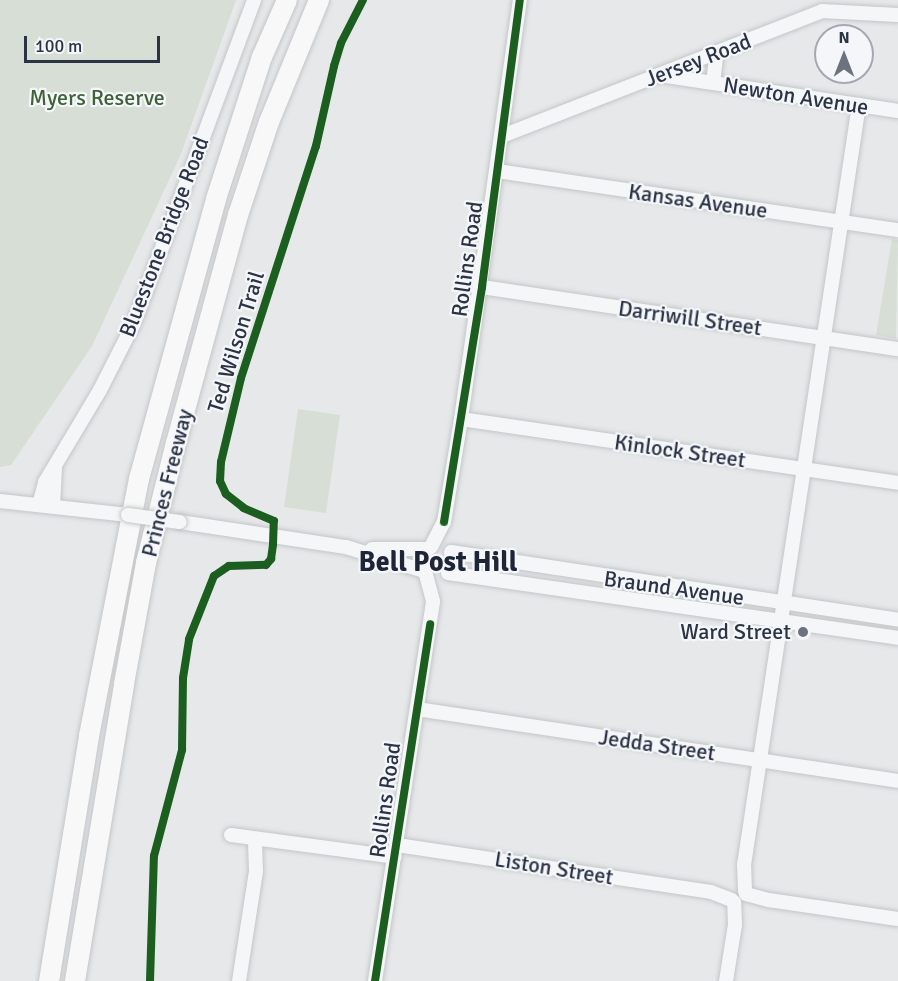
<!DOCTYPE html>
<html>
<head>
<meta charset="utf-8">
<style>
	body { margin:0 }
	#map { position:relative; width:898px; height:981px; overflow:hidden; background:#e6e8ea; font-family:Signika,sans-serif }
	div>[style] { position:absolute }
	.green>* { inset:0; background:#d6ded6 }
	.roads { filter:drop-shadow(0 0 2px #c4c6c8) drop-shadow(0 0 2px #c4c6c8) }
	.minor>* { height:14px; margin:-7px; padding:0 7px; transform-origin:7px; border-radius:7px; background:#f5f6f7 }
	.highway>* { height:20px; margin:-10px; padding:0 10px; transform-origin:10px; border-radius:10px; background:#f8f8f8 }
	.bridges { filter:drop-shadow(0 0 2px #c4c6c8) drop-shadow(0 0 2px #c4c6c8) }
	.minor-bridge>* { height:14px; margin:-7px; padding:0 7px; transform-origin:7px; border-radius:7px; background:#f5f6f7 }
	.cycleway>* { height:8px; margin:-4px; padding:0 4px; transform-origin:4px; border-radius:4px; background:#1b5e20 }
	.dots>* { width:16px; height:16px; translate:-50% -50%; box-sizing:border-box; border:3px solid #f4f6f9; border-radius:50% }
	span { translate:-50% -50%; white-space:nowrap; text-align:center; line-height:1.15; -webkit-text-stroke:4.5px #f4f6f9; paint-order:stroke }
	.street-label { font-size:22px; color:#2b3445 }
	.park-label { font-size:22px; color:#3f6138 }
	.poi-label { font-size:22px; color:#2b3445 }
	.right { translate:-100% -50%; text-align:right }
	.district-label { font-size:28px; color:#1d2536; font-weight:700 }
	.north { position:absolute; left:814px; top:24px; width:60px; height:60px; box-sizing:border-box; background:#f4f6f9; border:2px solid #a4a8b1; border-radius:50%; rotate:0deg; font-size:16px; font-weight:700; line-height:24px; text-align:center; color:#2b3445 }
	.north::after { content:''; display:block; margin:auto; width:21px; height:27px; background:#6c737f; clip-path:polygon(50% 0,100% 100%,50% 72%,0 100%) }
	.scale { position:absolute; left:24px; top:36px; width:136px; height:27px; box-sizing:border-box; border:3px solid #2b3445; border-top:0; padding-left:8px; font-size:18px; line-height:21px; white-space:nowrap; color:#2b3445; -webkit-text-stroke:4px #f4f6f9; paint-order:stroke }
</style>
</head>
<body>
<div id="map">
	<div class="green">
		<div style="clip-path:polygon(0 0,236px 0,181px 154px,92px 346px,11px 465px,0 467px)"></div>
		<div style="clip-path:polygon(892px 239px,898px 240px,896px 339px,876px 335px)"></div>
		<div style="clip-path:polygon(298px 409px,340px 415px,326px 513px,284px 507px)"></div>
	</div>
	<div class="roads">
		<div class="minor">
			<div style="left:660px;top:75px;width:241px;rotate:8.6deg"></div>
			<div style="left:713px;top:83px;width:31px;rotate:-83deg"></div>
			<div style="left:502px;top:136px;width:344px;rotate:-21.3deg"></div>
			<div style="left:822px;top:11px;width:76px;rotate:3deg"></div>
			<div style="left:497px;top:171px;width:405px;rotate:8.4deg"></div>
			<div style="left:482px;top:287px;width:421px;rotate:8.5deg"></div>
			<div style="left:461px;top:419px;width:442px;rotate:8.3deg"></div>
			<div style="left:0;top:501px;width:129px;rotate:6.2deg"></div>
			<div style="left:39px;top:505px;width:24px;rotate:-75deg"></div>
			<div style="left:45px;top:482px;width:107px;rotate:-59.1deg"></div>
			<div style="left:100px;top:390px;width:75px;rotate:-63.1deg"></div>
			<div style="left:134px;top:323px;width:345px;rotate:-69.6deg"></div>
			<div style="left:53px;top:506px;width:38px;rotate:-87deg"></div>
			<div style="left:180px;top:522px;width:168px;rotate:8.6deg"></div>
			<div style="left:346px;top:547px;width:82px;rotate:17.1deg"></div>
			<div style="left:431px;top:547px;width:28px;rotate:-63deg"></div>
			<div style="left:444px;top:522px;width:104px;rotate:-80.6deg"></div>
			<div style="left:461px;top:419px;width:423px;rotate:-82deg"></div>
			<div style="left:372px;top:549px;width:56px"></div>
			<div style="left:451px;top:552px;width:452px;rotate:8.6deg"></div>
			<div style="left:448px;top:573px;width:455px;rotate:8.2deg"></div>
			<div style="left:417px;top:709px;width:486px;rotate:8.5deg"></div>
			<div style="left:231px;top:835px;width:165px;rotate:7.6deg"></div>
			<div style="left:397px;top:845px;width:317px;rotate:8.5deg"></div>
			<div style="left:711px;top:892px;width:22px;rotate:21deg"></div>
			<div style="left:745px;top:891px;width:26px;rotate:-92deg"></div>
			<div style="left:744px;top:865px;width:769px;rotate:-81.4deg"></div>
			<div style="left:746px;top:894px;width:24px;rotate:15deg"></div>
			<div style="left:769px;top:900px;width:130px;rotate:8.4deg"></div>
			<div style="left:239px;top:981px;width:111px;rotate:-81.2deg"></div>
			<div style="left:256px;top:871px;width:32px;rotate:-92deg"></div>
			<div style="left:375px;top:981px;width:384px;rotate:-81.3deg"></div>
			<div style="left:433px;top:601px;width:30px;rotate:-105deg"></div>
			<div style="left:726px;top:981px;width:57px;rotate:-80.9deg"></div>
			<div style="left:735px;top:925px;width:23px;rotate:-92deg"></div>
		</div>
		<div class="highway">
			<div style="left:49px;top:981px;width:248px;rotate:-80.7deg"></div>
			<div style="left:89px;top:736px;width:262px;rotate:-79deg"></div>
			<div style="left:139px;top:479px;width:290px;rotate:-74.6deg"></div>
			<div style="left:216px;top:199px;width:149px;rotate:-72.1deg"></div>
			<div style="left:262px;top:57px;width:62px;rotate:-66.3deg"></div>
			<div style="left:75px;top:981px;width:301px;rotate:-80.6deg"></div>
			<div style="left:124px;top:684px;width:123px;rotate:-79.7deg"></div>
			<div style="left:146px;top:563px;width:124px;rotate:-76deg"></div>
			<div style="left:176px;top:443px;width:236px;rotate:-74.8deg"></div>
			<div style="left:238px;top:215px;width:98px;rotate:-71.6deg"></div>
			<div style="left:269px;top:122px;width:132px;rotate:-67.7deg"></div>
		</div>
	</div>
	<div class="bridges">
		<div class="minor-bridge">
			<div style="left:128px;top:515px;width:52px;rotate:7.7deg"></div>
		</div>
	</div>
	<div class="cycleway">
		<div style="left:444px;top:522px;width:238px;rotate:-80.8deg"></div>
		<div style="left:482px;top:287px;width:290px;rotate:-82.5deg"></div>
		<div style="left:150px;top:981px;width:125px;rotate:-88.2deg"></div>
		<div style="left:154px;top:856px;width:110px;rotate:-75.2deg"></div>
		<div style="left:182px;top:750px;width:72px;rotate:-89.2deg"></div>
		<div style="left:183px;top:678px;width:39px;rotate:-81deg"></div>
		<div style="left:189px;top:639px;width:68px;rotate:-68.4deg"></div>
		<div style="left:214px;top:576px;width:18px;rotate:-34deg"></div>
		<div style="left:229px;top:566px;width:37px;rotate:-2deg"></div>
		<div style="left:266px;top:565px;width:8px;rotate:-50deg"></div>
		<div style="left:271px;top:559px;width:15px;rotate:-82deg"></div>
		<div style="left:273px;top:544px;width:23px;rotate:-88deg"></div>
		<div style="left:274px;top:521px;width:33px;rotate:-157deg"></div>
		<div style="left:244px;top:508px;width:23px;rotate:-142deg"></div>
		<div style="left:226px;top:494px;width:14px;rotate:-115deg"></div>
		<div style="left:220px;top:481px;width:19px;rotate:-87deg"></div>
		<div style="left:221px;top:462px;width:86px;rotate:-76.6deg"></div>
		<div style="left:241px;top:378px;width:244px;rotate:-72.1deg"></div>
		<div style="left:316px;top:146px;width:82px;rotate:-77.3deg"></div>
		<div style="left:334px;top:66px;width:24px;rotate:-73deg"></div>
		<div style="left:341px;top:43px;width:48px;rotate:-62.9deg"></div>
		<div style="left:375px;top:981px;width:361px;rotate:-81.2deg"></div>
	</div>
	<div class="dots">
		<div style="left:803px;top:632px;background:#6c737f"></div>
	</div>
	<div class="street-label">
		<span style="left:698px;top:60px;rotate:-21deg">Jersey Road</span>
		<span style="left:796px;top:96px;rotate:9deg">Newton Avenue</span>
		<span style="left:698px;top:201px;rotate:8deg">Kansas Avenue</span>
		<span style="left:164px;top:237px;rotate:-69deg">Bluestone Bridge Road</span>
		<span style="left:467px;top:259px;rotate:-82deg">Rollins Road</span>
		<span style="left:690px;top:318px;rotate:8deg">Darriwill Street</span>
		<span style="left:236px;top:342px;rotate:-73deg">Ted Wilson Trail</span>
		<span style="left:680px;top:451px;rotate:8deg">Kinlock Street</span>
		<span style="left:167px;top:483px;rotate:-76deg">Princes Freeway</span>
		<span style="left:674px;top:588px;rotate:8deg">Braund Avenue</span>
		<span style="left:657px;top:745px;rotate:8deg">Jedda Street</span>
		<span style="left:385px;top:800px;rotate:-82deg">Rollins Road</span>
		<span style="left:554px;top:868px;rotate:9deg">Liston Street</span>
	</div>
	<div class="park-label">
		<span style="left:97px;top:98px">Myers Reserve</span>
	</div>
	<div class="poi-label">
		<span class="right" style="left:791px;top:632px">Ward Street</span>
	</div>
	<div class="district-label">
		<span style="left:438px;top:562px">Bell Post Hill</span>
	</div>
	<div class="north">N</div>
	<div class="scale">100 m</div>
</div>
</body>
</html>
